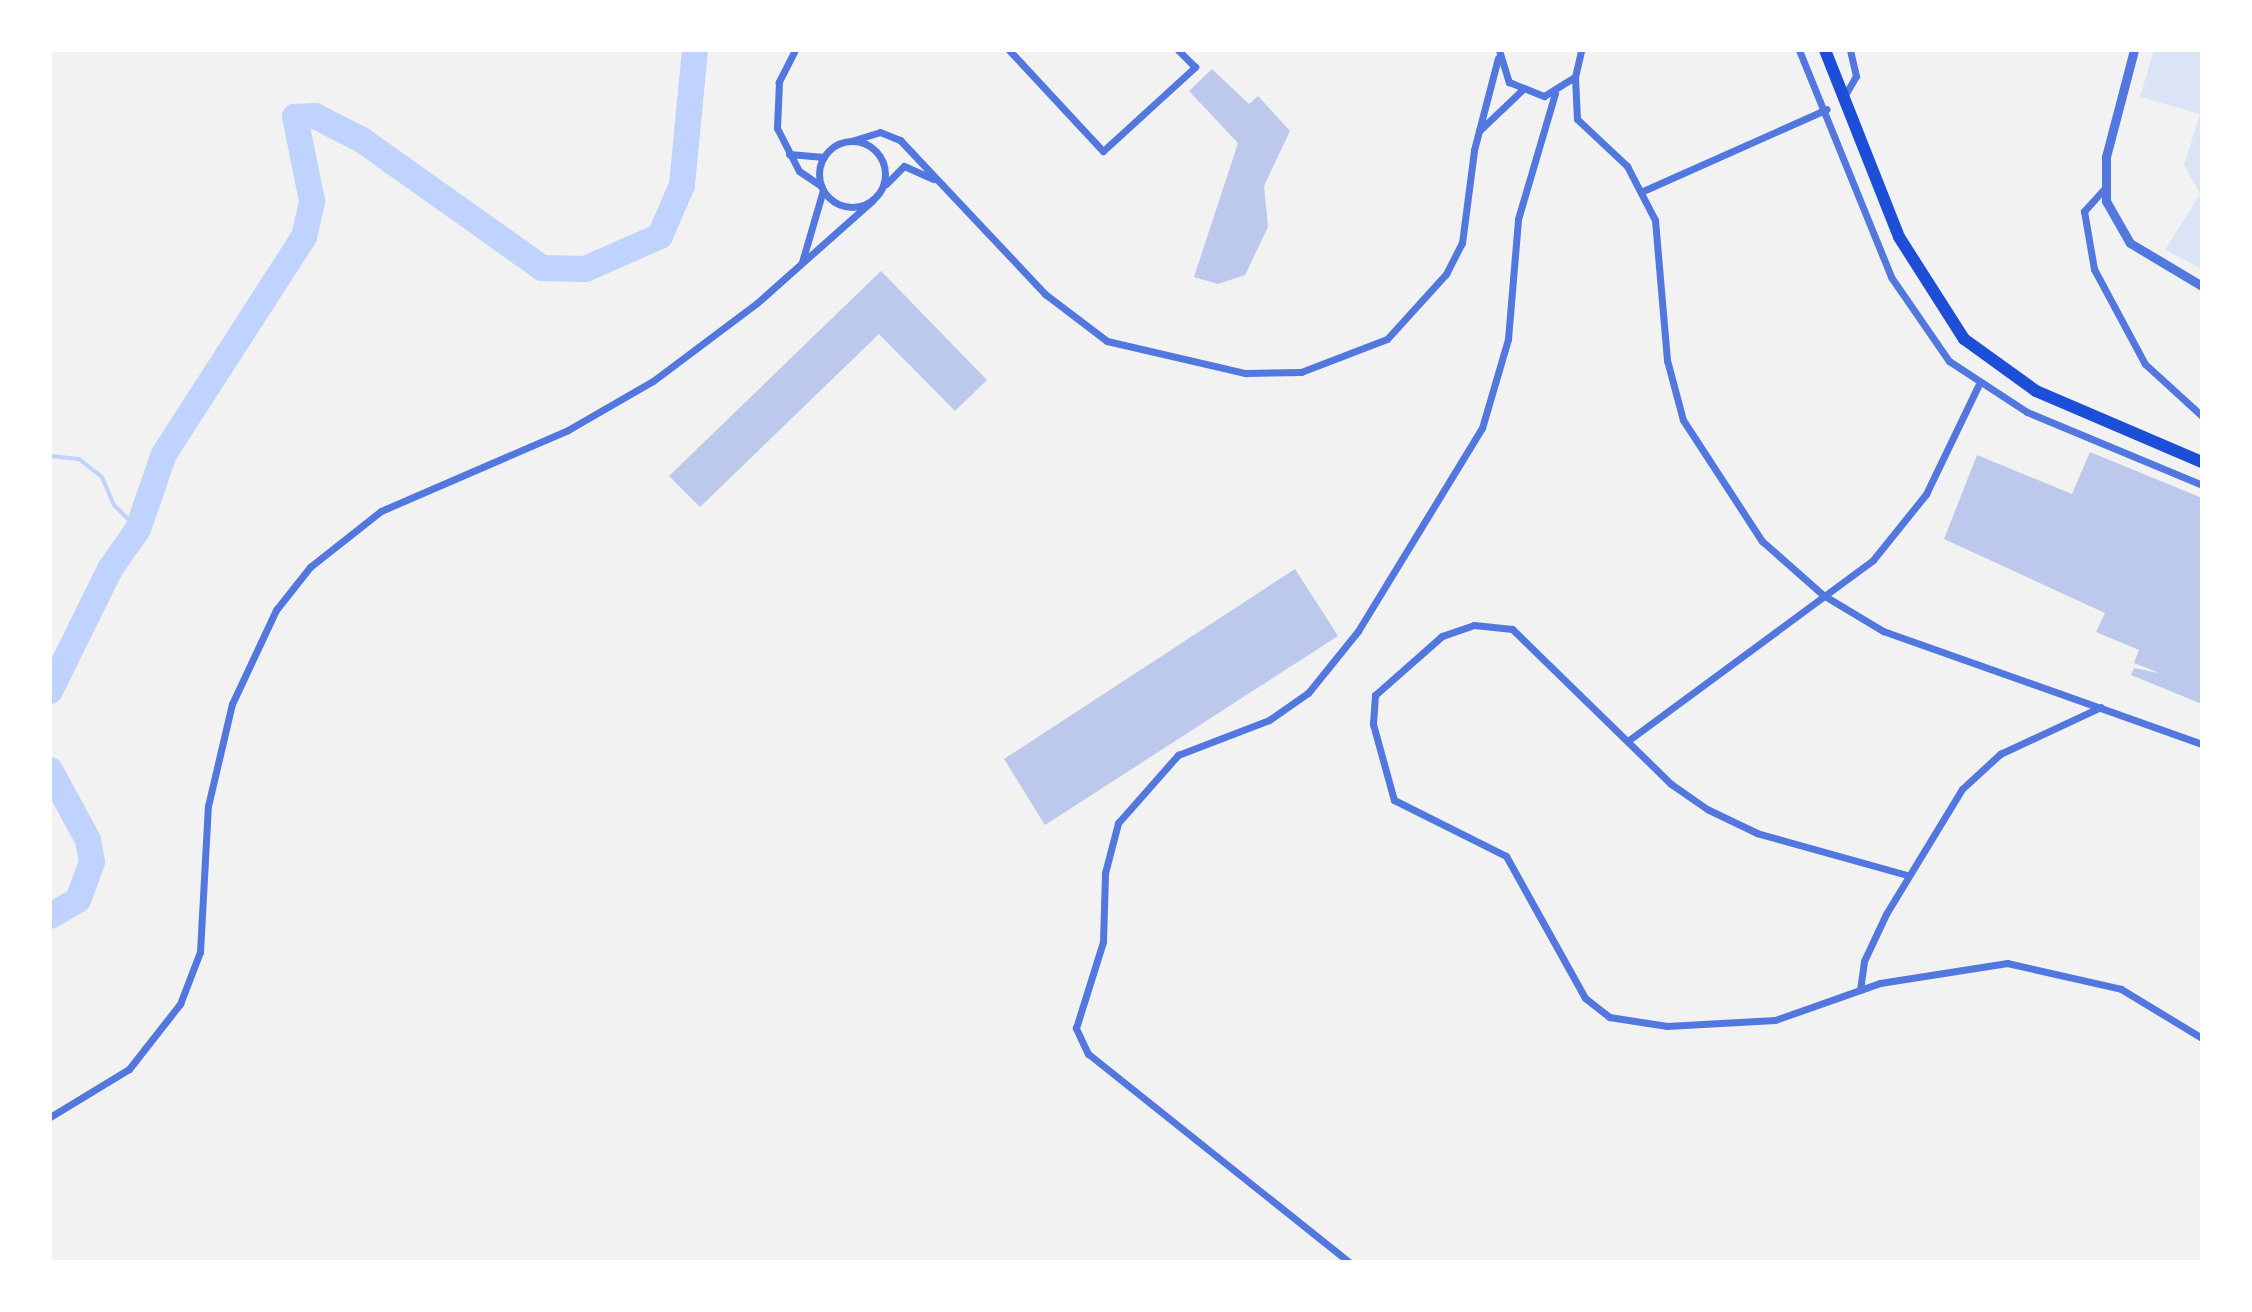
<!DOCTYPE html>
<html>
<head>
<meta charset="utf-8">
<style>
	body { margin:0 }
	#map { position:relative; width:2252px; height:1312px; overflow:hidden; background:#f2f2f2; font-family:"Noto Sans",sans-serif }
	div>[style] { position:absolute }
	.green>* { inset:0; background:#dbe4f7 }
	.stream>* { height:4px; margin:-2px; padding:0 2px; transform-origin:2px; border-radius:2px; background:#bfd3fe }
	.river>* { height:26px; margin:-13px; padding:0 13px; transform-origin:13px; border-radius:13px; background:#bfd3fe }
	.building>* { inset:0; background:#bdc9ec }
	.minor>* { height:7px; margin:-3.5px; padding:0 3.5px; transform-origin:3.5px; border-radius:3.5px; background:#5277de }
	.minor>.ring { margin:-3.5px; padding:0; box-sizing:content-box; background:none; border:7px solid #5277de; border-radius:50% }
	.tertiary>* { height:9px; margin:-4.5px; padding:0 4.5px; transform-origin:4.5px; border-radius:4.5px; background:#5277de }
	.primary>* { height:12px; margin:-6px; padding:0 6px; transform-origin:6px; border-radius:6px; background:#1d4ed8 }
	span { translate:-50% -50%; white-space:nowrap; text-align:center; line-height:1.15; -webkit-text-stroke:6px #fff; paint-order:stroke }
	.frame { position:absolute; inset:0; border:52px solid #fff; pointer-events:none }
</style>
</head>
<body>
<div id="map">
	<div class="green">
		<div style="clip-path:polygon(2154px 50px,2202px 50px,2202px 269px,2165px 250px,2200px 194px,2184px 165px,2200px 114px,2140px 97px)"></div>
	</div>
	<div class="stream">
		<div style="left:50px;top:456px;width:29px;rotate:6deg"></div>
		<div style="left:79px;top:459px;width:29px;rotate:38deg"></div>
		<div style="left:102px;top:477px;width:30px;rotate:67deg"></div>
		<div style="left:114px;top:505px;width:34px;rotate:45deg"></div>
	</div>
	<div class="river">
		<div style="left:50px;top:691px;width:136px;rotate:-63.8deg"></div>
		<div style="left:110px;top:569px;width:49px;rotate:-55deg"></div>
		<div style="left:138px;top:529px;width:79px;rotate:-70.9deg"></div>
		<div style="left:164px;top:454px;width:258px;rotate:-57.2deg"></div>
		<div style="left:304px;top:237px;width:37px;rotate:-77deg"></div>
		<div style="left:312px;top:201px;width:86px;rotate:-101.4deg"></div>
		<div style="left:295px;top:117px;width:20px;rotate:-3deg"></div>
		<div style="left:315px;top:116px;width:53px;rotate:27.1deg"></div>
		<div style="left:362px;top:140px;width:221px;rotate:35.4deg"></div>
		<div style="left:542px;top:268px;width:43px;rotate:1.3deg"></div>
		<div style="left:585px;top:269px;width:82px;rotate:-23.7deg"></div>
		<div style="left:660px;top:236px;width:56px;rotate:-66.7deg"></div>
		<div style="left:682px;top:185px;width:136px;rotate:-84.5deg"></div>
		<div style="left:50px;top:770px;width:80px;rotate:61.5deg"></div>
		<div style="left:88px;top:840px;width:22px;rotate:80deg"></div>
		<div style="left:92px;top:862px;width:40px;rotate:110.2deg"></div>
		<div style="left:78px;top:900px;width:32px;rotate:150deg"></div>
	</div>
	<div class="building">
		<div style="clip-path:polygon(1212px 69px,1249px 104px,1258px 96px,1290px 131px,1264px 186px,1268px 227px,1245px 275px,1218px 284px,1194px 277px,1238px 143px,1189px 91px)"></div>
		<div style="clip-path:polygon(881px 271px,987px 380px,955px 411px,879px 334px,700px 507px,669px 476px)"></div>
		<div style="clip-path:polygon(2090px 452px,2202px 498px,2202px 704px,2131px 675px,2134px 668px,2159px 673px,2134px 663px,2139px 650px,2096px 632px,2105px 613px,1944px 539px,1977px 455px,2072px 494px)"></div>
		<div style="clip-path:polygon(1295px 569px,1338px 636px,1045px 825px,1004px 759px)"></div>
	</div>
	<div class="minor">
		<div style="left:795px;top:50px;width:36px;rotate:117deg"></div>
		<div style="left:779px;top:82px;width:46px;rotate:92.5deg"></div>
		<div style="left:777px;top:128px;width:48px;rotate:62.9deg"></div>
		<div style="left:799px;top:171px;width:27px;rotate:34deg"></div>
		<div style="left:1009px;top:50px;width:138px;rotate:47.1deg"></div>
		<div style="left:1103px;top:151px;width:125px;rotate:-42.4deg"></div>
		<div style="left:1195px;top:67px;width:24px;rotate:-135deg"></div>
		<div style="left:1499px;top:50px;width:34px;rotate:73deg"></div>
		<div style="left:1509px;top:82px;width:38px;rotate:22deg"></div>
		<div style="left:1544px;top:96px;width:36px;rotate:-32deg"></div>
		<div style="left:1575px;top:77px;width:28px;rotate:-77deg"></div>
		<div style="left:1799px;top:50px;width:245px;rotate:67.9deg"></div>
		<div style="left:1891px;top:277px;width:102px;rotate:55.4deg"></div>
		<div style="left:1949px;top:361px;width:93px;rotate:33.2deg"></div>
		<div style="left:2027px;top:412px;width:190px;rotate:22.6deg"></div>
		<div style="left:1575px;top:77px;width:42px;rotate:87.3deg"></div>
		<div style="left:1577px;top:119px;width:69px;rotate:43.2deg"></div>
		<div style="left:1627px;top:166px;width:61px;rotate:62.6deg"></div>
		<div style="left:1655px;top:220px;width:141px;rotate:85.1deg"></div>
		<div style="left:1667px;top:360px;width:62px;rotate:75.1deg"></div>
		<div style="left:1683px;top:420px;width:145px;rotate:56.9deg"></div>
		<div style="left:1762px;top:541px;width:81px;rotate:41.5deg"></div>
		<div style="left:1823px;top:595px;width:70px;rotate:31deg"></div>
		<div style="left:1883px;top:631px;width:338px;rotate:19.5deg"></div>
		<div style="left:1845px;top:95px;width:22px;rotate:-60deg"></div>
		<div style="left:1856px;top:76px;width:27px;rotate:-103deg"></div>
		<div style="left:1479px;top:131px;width:58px;rotate:-43.6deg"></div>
		<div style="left:851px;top:141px;width:30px;rotate:-17deg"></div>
		<div style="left:880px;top:132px;width:22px;rotate:22deg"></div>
		<div style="left:900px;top:140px;width:212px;rotate:46.7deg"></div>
		<div style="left:1045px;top:294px;width:78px;rotate:37.2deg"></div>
		<div style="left:1107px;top:341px;width:142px;rotate:13.1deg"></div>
		<div style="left:1245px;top:373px;width:56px;rotate:-1deg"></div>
		<div style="left:1301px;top:372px;width:92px;rotate:-21deg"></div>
		<div style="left:1387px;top:339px;width:88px;rotate:-47.8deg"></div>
		<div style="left:1446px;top:274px;width:35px;rotate:-63deg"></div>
		<div style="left:1462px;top:243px;width:94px;rotate:-82.6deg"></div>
		<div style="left:1474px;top:150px;width:95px;rotate:-75.4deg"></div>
		<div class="ring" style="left:819px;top:141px;width:59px;height:59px"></div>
		<div style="left:789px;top:154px;width:35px;rotate:5deg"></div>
		<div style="left:886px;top:184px;width:25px;rotate:-45deg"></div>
		<div style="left:904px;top:166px;width:32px;rotate:24deg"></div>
		<div style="left:2104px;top:189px;width:30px;rotate:132deg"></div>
		<div style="left:2084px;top:211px;width:59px;rotate:80.2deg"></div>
		<div style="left:2094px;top:269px;width:108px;rotate:61.8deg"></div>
		<div style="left:2145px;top:364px;width:77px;rotate:42.4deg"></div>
		<div style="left:1643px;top:191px;width:201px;rotate:-24deg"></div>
		<div style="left:802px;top:262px;width:75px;rotate:-73.7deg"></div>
		<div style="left:1629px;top:740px;width:303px;rotate:-36.4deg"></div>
		<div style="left:1873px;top:560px;width:85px;rotate:-51.2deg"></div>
		<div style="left:1926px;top:494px;width:120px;rotate:-64.3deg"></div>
		<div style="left:1907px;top:875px;width:156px;rotate:-164.4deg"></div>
		<div style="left:1757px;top:833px;width:55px;rotate:-154.4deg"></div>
		<div style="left:1707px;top:809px;width:44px;rotate:-145.2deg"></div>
		<div style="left:1671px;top:784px;width:222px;rotate:-135.7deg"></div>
		<div style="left:1512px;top:629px;width:38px;rotate:-174deg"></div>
		<div style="left:1474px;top:625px;width:34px;rotate:161deg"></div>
		<div style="left:1442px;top:636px;width:89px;rotate:138.6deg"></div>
		<div style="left:1375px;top:695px;width:29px;rotate:94deg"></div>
		<div style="left:1373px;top:724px;width:79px;rotate:74.6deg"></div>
		<div style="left:1394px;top:800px;width:125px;rotate:26.6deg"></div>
		<div style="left:1506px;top:856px;width:162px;rotate:60.9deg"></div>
		<div style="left:1585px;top:998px;width:31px;rotate:38deg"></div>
		<div style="left:1609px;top:1017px;width:59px;rotate:8.8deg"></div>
		<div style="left:1667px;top:1026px;width:108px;rotate:-3.2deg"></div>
		<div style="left:1775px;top:1020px;width:111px;rotate:-19.4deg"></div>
		<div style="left:1880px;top:983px;width:129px;rotate:-8.9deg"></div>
		<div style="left:2007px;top:963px;width:117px;rotate:12.8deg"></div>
		<div style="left:2121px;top:989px;width:95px;rotate:31.2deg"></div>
		<div style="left:1860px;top:990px;width:29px;rotate:-82deg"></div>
		<div style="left:1864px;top:961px;width:52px;rotate:-64.9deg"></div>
		<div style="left:1886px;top:914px;width:146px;rotate:-58.7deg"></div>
		<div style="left:1962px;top:789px;width:52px;rotate:-42.6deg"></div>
		<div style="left:2000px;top:754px;width:111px;rotate:-25deg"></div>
		<div style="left:50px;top:1117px;width:92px;rotate:-31.3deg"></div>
		<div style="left:129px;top:1069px;width:83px;rotate:-51.9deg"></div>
		<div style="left:180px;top:1004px;width:56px;rotate:-69deg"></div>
		<div style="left:200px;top:952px;width:146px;rotate:-86.9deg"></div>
		<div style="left:208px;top:806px;width:105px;rotate:-76.8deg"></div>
		<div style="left:232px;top:704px;width:104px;rotate:-64.9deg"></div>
		<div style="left:276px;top:610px;width:55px;rotate:-51.7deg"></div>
		<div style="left:310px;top:567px;width:90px;rotate:-38.3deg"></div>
		<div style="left:381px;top:511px;width:204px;rotate:-23.4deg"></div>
		<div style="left:568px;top:430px;width:98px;rotate:-30deg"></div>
		<div style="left:653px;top:381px;width:130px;rotate:-36.9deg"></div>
		<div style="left:757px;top:303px;width:155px;rotate:-41.6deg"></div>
		<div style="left:1349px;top:1262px;width:334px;rotate:-141.4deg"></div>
		<div style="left:1088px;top:1054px;width:29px;rotate:-115deg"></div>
		<div style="left:1076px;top:1028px;width:90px;rotate:-72.6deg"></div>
		<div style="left:1103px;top:942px;width:69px;rotate:-88.3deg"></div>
		<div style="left:1105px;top:873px;width:52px;rotate:-75.4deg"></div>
		<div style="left:1118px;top:823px;width:91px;rotate:-48.6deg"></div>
		<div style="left:1178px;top:755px;width:97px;rotate:-21deg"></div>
		<div style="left:1269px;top:720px;width:47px;rotate:-34.7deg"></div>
		<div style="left:1308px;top:693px;width:80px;rotate:-51.1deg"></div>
		<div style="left:1358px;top:631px;width:238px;rotate:-58.6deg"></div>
		<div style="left:1482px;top:428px;width:93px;rotate:-73.7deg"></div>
		<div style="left:1508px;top:339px;width:120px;rotate:-85.2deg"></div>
		<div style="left:1518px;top:219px;width:131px;rotate:-73.6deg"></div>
	</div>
	<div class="tertiary">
		<div style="left:2134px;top:50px;width:111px;rotate:104.7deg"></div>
		<div style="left:2106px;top:157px;width:44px;rotate:90deg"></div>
		<div style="left:2106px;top:201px;width:48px;rotate:60.3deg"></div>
		<div style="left:2130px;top:243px;width:84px;rotate:30.8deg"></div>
	</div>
	<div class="primary">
		<div style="left:1825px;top:50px;width:201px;rotate:68.4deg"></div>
		<div style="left:1899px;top:237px;width:121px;rotate:57.5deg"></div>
		<div style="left:1964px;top:339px;width:89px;rotate:35.8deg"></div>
		<div style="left:2036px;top:391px;width:181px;rotate:23.2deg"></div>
	</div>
	<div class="frame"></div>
</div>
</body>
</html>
